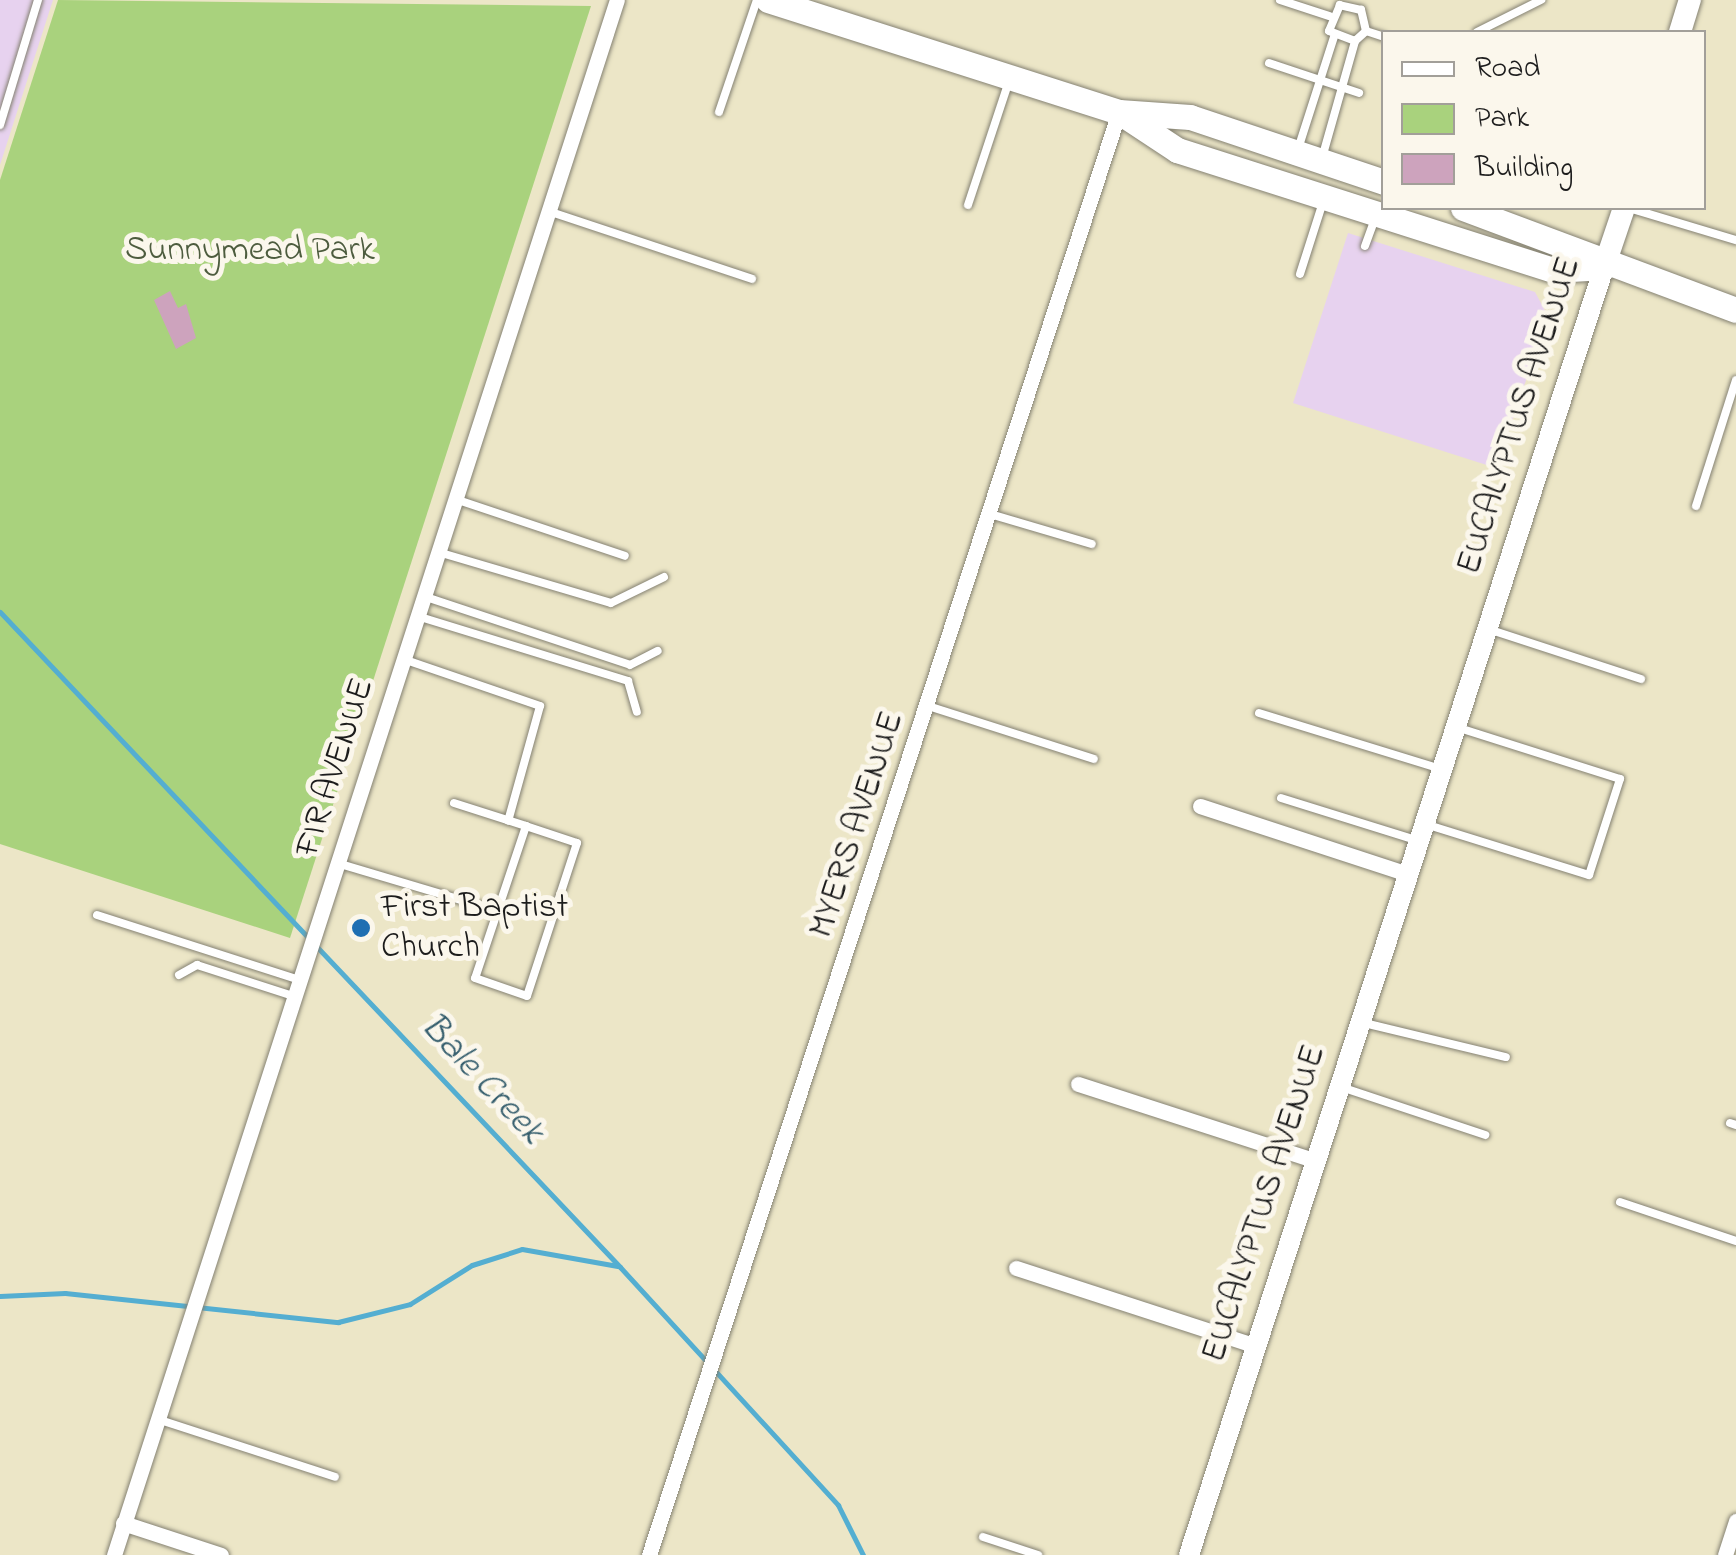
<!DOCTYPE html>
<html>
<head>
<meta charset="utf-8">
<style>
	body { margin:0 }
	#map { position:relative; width:1736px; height:1555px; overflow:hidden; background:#ece6c7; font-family:"Indie Flower",sans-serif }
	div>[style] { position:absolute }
	.built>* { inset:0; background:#e7d2ef }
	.green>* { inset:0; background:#a9d27d }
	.stream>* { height:5px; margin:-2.5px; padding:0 2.5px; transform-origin:2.5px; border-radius:2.5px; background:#54aed1 }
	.building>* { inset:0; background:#cda3bd }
	.roads { filter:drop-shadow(0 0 2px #848172) drop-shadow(0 0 2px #848172) }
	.service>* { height:8px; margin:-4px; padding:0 4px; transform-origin:4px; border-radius:4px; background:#fff }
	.minor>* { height:15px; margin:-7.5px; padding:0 7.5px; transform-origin:7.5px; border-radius:7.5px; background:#fff }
	.tertiary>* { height:20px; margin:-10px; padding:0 10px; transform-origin:10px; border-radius:10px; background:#fff }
	.secondary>* { height:22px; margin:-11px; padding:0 11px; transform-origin:11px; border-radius:11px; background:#fff }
	.primary>* { height:25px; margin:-12.5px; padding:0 12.5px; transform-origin:12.5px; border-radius:12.5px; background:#fff }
	.dots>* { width:28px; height:28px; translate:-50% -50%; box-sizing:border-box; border:5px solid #fbf7ec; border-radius:50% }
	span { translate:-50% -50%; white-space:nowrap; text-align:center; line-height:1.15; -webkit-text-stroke:10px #fbf7ec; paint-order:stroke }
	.park-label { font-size:35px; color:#4d5c3e }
	.street-label { font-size:35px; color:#1c1c1c }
	.poi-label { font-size:35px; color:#1c1c1c }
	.left { translate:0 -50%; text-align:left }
	.water-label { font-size:38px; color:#355e6d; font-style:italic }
	.legend { position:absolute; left:1381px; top:30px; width:325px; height:180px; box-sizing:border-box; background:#fbf7ec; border:2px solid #a29f99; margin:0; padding:12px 18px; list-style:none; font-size:30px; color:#1c1c1c }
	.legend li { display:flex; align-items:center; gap:20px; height:50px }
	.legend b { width:50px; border:2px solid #a29f99 }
</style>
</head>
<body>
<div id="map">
	<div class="built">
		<div style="clip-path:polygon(0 0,53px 0,0 165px)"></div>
		<div style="clip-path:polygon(1348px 233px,1535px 292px,1548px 316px,1496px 468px,1293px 403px)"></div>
	</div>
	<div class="green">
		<div style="clip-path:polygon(58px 0,591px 6px,290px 938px,0 844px,0 180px)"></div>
	</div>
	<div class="stream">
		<div style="left:0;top:612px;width:902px;rotate:46.57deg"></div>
		<div style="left:620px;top:1267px;width:323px;rotate:47.5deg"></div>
		<div style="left:838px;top:1505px;width:56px;rotate:63.4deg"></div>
		<div style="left:0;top:1296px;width:65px;rotate:-2.6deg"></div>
		<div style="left:65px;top:1293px;width:275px;rotate:6.1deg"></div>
		<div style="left:338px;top:1322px;width:74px;rotate:-14deg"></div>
		<div style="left:410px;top:1304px;width:73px;rotate:-32.2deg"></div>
		<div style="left:472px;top:1265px;width:52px;rotate:-17.7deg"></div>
		<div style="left:522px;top:1249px;width:97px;rotate:10.1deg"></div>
	</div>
	<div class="building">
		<div style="clip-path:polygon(170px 291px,178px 308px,186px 304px,196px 338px,176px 349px,154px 300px)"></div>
	</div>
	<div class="roads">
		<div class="service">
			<div style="left:1280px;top:0;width:52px;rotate:18.1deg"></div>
			<div style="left:1366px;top:31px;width:19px;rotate:18deg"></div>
			<div style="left:1477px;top:32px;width:72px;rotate:-26.6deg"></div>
			<div style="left:1269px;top:63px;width:95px;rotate:18.4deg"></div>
			<div style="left:719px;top:112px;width:118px;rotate:-71.3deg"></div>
			<div style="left:0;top:125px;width:131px;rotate:-73.1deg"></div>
			<div style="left:1298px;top:149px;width:118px;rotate:-72.2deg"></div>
			<div style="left:1322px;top:158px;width:122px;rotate:-74.2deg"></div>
			<div style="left:1355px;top:41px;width:15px;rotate:-42deg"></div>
			<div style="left:1366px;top:31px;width:22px;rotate:-103deg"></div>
			<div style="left:1361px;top:10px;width:22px;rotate:-167deg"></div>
			<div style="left:1340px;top:5px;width:28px;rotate:113deg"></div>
			<div style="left:1329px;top:31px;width:28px;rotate:21deg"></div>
			<div style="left:968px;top:205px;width:131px;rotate:-71.7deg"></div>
			<div style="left:1629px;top:208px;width:112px;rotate:16.7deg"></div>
			<div style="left:548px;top:211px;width:215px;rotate:18.4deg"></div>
			<div style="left:1365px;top:246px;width:30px;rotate:-70deg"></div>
			<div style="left:1300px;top:274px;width:76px;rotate:-72.3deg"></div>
			<div style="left:455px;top:499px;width:179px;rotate:18.5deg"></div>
			<div style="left:1696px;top:506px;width:132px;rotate:-72.4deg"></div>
			<div style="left:990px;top:514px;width:106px;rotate:16.4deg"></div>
			<div style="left:438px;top:552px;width:180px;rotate:16.4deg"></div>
			<div style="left:611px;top:603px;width:59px;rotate:-26.1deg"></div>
			<div style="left:423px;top:596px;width:218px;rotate:18.4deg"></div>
			<div style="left:630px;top:665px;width:31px;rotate:-27deg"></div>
			<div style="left:417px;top:616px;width:221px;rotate:17.1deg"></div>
			<div style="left:628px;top:681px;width:32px;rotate:74deg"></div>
			<div style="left:1488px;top:629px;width:161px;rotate:18.1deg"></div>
			<div style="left:403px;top:659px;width:145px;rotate:18.9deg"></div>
			<div style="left:540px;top:706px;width:119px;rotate:105.5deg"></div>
			<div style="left:928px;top:706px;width:174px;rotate:17.7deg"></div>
			<div style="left:1259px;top:713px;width:187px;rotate:17.1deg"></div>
			<div style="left:1281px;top:798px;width:145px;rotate:17.3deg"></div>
			<div style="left:454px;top:803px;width:76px;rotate:17.7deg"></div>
			<div style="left:526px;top:826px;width:160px;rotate:108.5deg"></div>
			<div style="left:475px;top:978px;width:55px;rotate:19.1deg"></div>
			<div style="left:527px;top:996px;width:161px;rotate:-71.9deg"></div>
			<div style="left:577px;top:843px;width:54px;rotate:-161.6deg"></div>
			<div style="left:1425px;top:824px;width:172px;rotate:17.3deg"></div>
			<div style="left:1589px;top:875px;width:101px;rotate:-72.1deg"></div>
			<div style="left:1620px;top:779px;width:172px;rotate:-162.4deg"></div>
			<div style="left:337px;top:863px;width:168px;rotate:16.6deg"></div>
			<div style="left:97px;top:915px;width:212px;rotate:17.8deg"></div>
			<div style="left:179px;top:975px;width:21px;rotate:-29deg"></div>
			<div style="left:197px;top:965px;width:101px;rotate:17.9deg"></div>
			<div style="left:1360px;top:1022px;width:150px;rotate:13.5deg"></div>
			<div style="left:1344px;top:1088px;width:149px;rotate:18.4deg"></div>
			<div style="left:1730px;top:1123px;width:6px;rotate:18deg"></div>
			<div style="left:1620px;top:1202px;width:122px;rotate:18.6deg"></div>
			<div style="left:157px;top:1419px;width:187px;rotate:18deg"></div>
			<div style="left:983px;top:1537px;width:58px;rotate:18.1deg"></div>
		</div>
		<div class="minor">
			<div style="left:1200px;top:806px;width:219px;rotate:18.1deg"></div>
			<div style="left:1078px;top:1084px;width:250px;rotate:17.9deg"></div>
			<div style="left:1016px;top:1268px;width:252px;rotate:18deg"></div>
			<div style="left:123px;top:1523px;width:103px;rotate:18.1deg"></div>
			<div style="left:114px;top:1555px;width:1634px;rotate:-72.08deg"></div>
			<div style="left:649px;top:1555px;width:1518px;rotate:-71.96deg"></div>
			<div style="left:1725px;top:1555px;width:36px;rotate:-72deg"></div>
		</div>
		<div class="tertiary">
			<div style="left:1189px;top:1555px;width:1353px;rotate:-72.14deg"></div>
		</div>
		<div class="secondary">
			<div style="left:1680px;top:32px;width:34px;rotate:-73deg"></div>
			<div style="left:1604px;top:267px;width:62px;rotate:-71.3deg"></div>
		</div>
		<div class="primary">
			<div style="left:768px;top:0;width:368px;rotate:17.7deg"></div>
			<div style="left:1119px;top:112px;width:71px;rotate:4deg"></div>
			<div style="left:1190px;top:117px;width:205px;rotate:18.5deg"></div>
			<div style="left:1124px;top:115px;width:64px;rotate:33.4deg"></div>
			<div style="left:1177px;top:150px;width:396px;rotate:17.7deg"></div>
			<div style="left:1554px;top:270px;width:50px;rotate:-3.4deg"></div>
			<div style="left:1463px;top:208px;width:291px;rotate:20.5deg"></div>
		</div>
	</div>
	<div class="dots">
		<div style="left:361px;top:928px;background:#1f6fb2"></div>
	</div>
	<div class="park-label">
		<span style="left:250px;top:251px">Sunnymead Park</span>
	</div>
	<div class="street-label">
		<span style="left:1520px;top:416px;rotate:-72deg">EUCALYPTUS AVENUE</span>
		<span style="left:336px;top:768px;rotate:-72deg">FIR AVENUE</span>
		<span style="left:858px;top:825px;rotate:-72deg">MYERS AVENUE</span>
		<span style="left:1265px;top:1204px;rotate:-72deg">EUCALYPTUS AVENUE</span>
	</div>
	<div class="poi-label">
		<span class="left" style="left:381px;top:928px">First Baptist<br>Church</span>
	</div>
	<div class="water-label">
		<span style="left:481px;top:1080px;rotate:47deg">Bale Creek</span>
	</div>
	<ul class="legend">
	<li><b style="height:12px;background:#fff"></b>Road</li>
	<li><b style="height:28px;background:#a9d27d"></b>Park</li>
	<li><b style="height:28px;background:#cda3bd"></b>Building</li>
	</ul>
</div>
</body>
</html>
